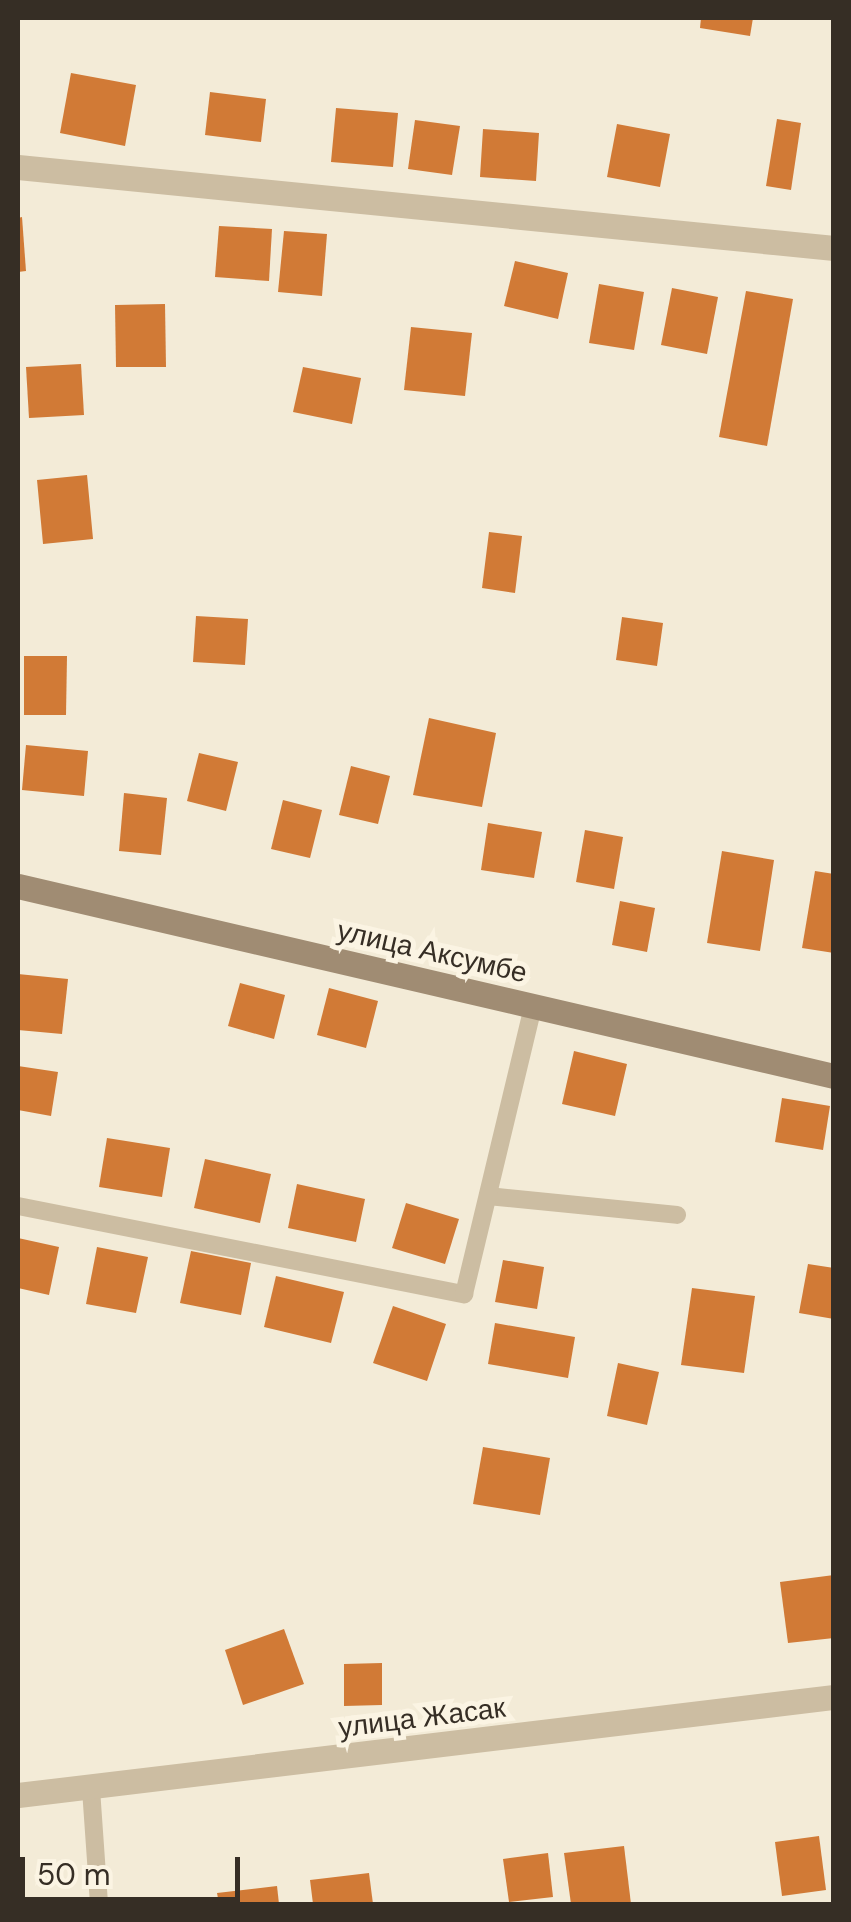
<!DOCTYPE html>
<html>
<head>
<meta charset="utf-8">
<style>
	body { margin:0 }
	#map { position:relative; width:851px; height:1922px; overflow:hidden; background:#f3ebd7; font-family:"DM Sans",sans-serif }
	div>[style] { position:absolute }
	.building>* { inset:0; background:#d17a36 }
	.lane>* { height:18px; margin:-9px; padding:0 9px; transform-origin:9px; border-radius:9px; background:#ccbda2 }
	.street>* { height:25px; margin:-12.5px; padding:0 12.5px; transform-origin:12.5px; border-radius:12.5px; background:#ccbda2 }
	.secondary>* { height:25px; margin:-12.5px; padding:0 12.5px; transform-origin:12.5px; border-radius:12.5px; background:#a08c73 }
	span { translate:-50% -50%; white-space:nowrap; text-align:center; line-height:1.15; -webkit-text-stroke:10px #fbf4e3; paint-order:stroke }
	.street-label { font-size:28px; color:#362e25 }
	.frame { position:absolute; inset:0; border:20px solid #362e25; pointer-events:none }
	.scale { position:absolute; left:20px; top:1857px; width:220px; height:45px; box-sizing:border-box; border:5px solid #362e25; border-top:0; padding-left:12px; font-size:30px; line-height:35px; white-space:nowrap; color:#362e25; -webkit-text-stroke:8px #fbf4e3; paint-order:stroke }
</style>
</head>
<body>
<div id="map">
	<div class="building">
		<div style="clip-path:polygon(701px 18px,753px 18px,750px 36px,700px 28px)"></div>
		<div style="clip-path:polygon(71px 73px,136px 85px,125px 146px,60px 133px)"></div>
		<div style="clip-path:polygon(210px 92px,266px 99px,261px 142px,205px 135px)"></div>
		<div style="clip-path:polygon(336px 108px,398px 113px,393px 167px,331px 162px)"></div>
		<div style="clip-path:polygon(777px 119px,801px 123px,791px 190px,766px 186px)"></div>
		<div style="clip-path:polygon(415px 120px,460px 126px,452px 175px,408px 169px)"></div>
		<div style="clip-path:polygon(617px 124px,670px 134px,660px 187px,607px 177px)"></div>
		<div style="clip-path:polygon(483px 129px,539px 133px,536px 181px,480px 177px)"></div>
		<div style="clip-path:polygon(22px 217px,26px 271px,18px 272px,18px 218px)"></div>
		<div style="clip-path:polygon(219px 226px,272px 229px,269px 281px,215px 277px)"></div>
		<div style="clip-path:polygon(284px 231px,327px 234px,322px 296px,278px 292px)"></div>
		<div style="clip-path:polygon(515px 261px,568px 273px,558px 319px,504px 306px)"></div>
		<div style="clip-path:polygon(599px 284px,644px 292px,634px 350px,589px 343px)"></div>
		<div style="clip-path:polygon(672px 288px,718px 297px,707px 354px,661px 345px)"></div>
		<div style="clip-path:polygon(746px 291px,793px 299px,767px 446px,719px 437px)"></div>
		<div style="clip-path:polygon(165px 304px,166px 367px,116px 367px,115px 305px)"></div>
		<div style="clip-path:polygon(411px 327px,472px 333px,465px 396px,404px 390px)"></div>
		<div style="clip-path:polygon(81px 364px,84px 415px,29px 418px,26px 367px)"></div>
		<div style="clip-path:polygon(303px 367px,361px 378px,352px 424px,293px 412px)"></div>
		<div style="clip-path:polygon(87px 475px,93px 539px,43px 544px,37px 480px)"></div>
		<div style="clip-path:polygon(489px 532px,522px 536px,515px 593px,482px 588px)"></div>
		<div style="clip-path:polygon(196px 616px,248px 619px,245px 665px,193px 662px)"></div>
		<div style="clip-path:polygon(622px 617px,663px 623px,657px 666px,616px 660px)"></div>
		<div style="clip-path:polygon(24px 656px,67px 656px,66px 715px,24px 715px)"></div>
		<div style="clip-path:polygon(429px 718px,496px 733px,482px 807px,413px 795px)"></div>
		<div style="clip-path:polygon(26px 745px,88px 751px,84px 796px,22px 790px)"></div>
		<div style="clip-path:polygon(199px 753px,238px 762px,226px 811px,187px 801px)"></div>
		<div style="clip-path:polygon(351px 766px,390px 776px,378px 824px,339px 815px)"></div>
		<div style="clip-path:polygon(124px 793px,167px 798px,161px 855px,119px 851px)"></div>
		<div style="clip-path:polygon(283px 800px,322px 810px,310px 858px,271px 849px)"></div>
		<div style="clip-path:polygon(488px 823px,542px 832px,534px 878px,481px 870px)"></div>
		<div style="clip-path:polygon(585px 830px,623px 837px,614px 889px,576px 882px)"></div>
		<div style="clip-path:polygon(722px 851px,774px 860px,760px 951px,707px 943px)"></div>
		<div style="clip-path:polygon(815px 871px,834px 874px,834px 953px,802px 948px)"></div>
		<div style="clip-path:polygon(620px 901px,655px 908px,647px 952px,612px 945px)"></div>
		<div style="clip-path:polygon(18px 974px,68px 979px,62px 1034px,18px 1030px)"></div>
		<div style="clip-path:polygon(240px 983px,285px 995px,274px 1039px,228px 1026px)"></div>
		<div style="clip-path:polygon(329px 988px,378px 1001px,366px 1048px,317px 1035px)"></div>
		<div style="clip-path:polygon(574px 1051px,627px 1064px,615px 1116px,562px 1104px)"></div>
		<div style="clip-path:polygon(18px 1066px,58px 1072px,51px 1116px,18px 1110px)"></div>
		<div style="clip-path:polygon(782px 1098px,830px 1106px,823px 1150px,775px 1142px)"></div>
		<div style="clip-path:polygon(107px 1138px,170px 1148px,162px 1197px,99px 1187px)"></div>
		<div style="clip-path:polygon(205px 1159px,271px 1174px,260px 1223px,194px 1208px)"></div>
		<div style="clip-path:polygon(297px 1184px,365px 1199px,356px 1242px,288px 1228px)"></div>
		<div style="clip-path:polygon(406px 1203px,459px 1219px,445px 1264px,392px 1248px)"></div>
		<div style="clip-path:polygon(18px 1238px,59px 1247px,49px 1295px,18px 1288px)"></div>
		<div style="clip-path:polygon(97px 1247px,148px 1257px,136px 1313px,86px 1304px)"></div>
		<div style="clip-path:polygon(191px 1251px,251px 1263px,241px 1315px,180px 1303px)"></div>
		<div style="clip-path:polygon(503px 1260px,544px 1267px,537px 1309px,495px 1302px)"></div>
		<div style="clip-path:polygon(808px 1264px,834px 1268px,834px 1319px,799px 1313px)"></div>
		<div style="clip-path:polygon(276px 1276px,344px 1292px,331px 1343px,264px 1327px)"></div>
		<div style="clip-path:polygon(692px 1288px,755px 1296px,744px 1373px,681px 1365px)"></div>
		<div style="clip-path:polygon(393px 1306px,446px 1324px,427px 1381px,373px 1363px)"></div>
		<div style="clip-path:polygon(495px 1323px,575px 1337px,568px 1378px,488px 1364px)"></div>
		<div style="clip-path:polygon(618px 1363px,659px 1372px,647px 1425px,607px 1416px)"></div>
		<div style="clip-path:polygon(483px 1447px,550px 1458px,540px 1515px,473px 1504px)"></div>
		<div style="clip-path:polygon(834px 1575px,834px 1638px,788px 1643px,780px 1582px)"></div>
		<div style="clip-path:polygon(284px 1629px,304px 1684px,243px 1705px,225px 1650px)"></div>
		<div style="clip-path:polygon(382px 1663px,382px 1705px,344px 1706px,344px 1664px)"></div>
		<div style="clip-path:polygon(819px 1836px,826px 1890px,782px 1896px,775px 1842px)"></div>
		<div style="clip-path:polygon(624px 1846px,631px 1904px,571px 1904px,564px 1853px)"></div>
		<div style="clip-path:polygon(548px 1853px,553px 1897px,509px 1902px,503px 1859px)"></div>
		<div style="clip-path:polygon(369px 1873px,373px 1904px,313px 1904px,310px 1880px)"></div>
		<div style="clip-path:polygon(277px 1886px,279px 1904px,219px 1904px,217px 1893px)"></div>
	</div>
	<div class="lane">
		<div style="left:488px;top:1196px;width:190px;rotate:5.7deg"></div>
		<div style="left:18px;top:1206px;width:455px;rotate:11.2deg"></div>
		<div style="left:464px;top:1294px;width:296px;rotate:-76.5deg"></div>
		<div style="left:91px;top:1789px;width:115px;rotate:86deg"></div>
	</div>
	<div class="street">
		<div style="left:18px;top:167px;width:820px;rotate:5.67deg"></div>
		<div style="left:18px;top:1795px;width:822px;rotate:-6.85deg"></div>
	</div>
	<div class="secondary">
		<div style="left:18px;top:886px;width:838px;rotate:13.11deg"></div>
	</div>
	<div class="street-label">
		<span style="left:432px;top:952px;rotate:13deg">улица Аксумбе</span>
		<span style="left:422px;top:1718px;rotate:-7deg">улица Жасак</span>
	</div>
	<div class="frame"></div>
	<div class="scale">50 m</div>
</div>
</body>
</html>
